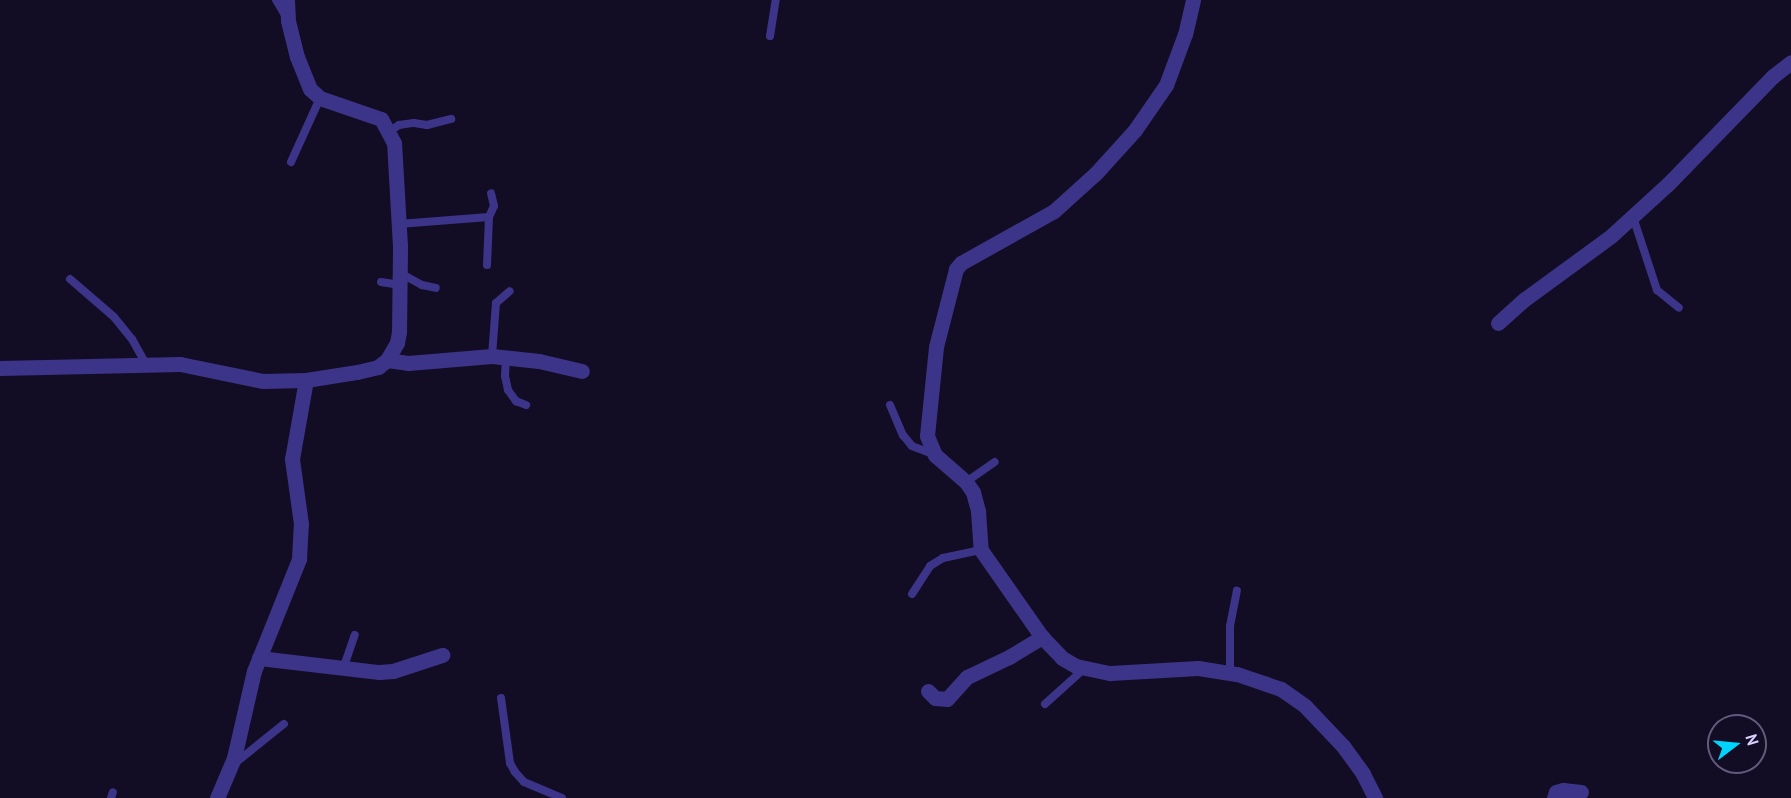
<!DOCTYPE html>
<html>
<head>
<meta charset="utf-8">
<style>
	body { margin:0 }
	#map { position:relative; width:1791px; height:798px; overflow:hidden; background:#120d25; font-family:"PT Sans",sans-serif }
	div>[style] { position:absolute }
	.service>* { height:8px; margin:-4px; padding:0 4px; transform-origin:4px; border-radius:4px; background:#3c3488 }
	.minor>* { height:15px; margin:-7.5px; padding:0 7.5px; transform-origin:7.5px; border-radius:7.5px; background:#3c3488 }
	span { translate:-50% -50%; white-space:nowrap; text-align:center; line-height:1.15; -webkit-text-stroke:5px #120d25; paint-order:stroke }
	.north { position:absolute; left:1707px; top:714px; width:60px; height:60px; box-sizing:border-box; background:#120d25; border:2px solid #625b7c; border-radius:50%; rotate:74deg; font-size:16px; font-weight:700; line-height:24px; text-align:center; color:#d9d1ff }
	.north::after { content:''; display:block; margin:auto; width:21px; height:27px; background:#00d4fc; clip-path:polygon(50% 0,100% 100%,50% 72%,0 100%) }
</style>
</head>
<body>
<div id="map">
	<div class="service">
		<div style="left:276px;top:0;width:17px;rotate:59deg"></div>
		<div style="left:770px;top:36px;width:36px;rotate:-81deg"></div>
		<div style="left:390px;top:131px;width:11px;rotate:-34deg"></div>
		<div style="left:399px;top:125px;width:15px;rotate:-8deg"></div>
		<div style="left:414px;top:123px;width:13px;rotate:9deg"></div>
		<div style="left:427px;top:125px;width:25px;rotate:-14deg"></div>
		<div style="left:291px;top:162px;width:70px;rotate:-65.6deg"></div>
		<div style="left:1633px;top:217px;width:77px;rotate:71.8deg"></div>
		<div style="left:1657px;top:290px;width:28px;rotate:39deg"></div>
		<div style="left:399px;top:224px;width:90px;rotate:-4.4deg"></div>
		<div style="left:489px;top:217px;width:12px;rotate:-66deg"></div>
		<div style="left:494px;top:206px;width:13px;rotate:-103deg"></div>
		<div style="left:487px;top:265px;width:48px;rotate:-87.6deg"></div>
		<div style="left:400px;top:273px;width:25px;rotate:29deg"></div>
		<div style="left:422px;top:285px;width:14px;rotate:12deg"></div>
		<div style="left:70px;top:279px;width:58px;rotate:40.8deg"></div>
		<div style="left:114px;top:317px;width:28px;rotate:51deg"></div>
		<div style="left:132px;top:339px;width:29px;rotate:61deg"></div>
		<div style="left:381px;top:282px;width:18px;rotate:9deg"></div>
		<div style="left:492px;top:356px;width:53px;rotate:-85.7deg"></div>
		<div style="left:496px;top:303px;width:18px;rotate:-41deg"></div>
		<div style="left:506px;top:357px;width:19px;rotate:93deg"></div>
		<div style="left:505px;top:376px;width:14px;rotate:78deg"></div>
		<div style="left:508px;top:390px;width:14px;rotate:54deg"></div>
		<div style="left:516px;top:401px;width:11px;rotate:22deg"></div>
		<div style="left:890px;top:405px;width:33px;rotate:67deg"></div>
		<div style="left:903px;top:435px;width:14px;rotate:51deg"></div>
		<div style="left:912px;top:446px;width:25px;rotate:21deg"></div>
		<div style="left:966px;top:482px;width:35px;rotate:-35deg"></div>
		<div style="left:912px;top:594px;width:33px;rotate:-57deg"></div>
		<div style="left:930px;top:566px;width:15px;rotate:-32deg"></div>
		<div style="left:943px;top:558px;width:39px;rotate:-12deg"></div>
		<div style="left:343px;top:669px;width:36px;rotate:-71deg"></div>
		<div style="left:1230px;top:673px;width:47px;rotate:-90deg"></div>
		<div style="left:1230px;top:626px;width:36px;rotate:-79deg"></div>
		<div style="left:501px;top:698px;width:66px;rotate:82.1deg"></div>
		<div style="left:510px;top:763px;width:10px;rotate:61deg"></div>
		<div style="left:515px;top:772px;width:13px;rotate:48deg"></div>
		<div style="left:524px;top:782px;width:41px;rotate:22.8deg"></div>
		<div style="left:1045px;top:704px;width:54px;rotate:-42deg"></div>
		<div style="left:234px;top:764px;width:64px;rotate:-38.7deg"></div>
		<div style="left:111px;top:798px;width:6px;rotate:-72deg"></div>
	</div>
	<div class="minor">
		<div style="left:1193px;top:0;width:35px;rotate:103deg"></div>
		<div style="left:1185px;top:34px;width:54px;rotate:110.4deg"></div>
		<div style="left:1166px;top:85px;width:55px;rotate:124.6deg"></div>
		<div style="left:1135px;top:130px;width:58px;rotate:132.2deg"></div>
		<div style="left:1096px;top:173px;width:57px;rotate:137.9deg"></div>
		<div style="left:1054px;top:211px;width:107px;rotate:150.8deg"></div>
		<div style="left:961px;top:263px;width:8px;rotate:130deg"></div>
		<div style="left:956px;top:269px;width:81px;rotate:104.4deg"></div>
		<div style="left:936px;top:347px;width:89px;rotate:95.8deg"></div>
		<div style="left:927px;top:436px;width:21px;rotate:67deg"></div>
		<div style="left:935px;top:455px;width:41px;rotate:41.1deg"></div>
		<div style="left:966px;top:482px;width:12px;rotate:55deg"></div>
		<div style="left:973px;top:492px;width:20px;rotate:75deg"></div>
		<div style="left:978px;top:511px;width:39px;rotate:86deg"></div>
		<div style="left:981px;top:550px;width:106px;rotate:55deg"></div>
		<div style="left:1042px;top:637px;width:29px;rotate:46deg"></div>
		<div style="left:1062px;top:658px;width:16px;rotate:30deg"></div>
		<div style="left:1076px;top:666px;width:35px;rotate:12deg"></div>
		<div style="left:1110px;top:673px;width:88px;rotate:-3.3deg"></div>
		<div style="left:1198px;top:668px;width:39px;rotate:9deg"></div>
		<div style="left:1237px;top:674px;width:46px;rotate:18.8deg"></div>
		<div style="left:1281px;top:689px;width:29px;rotate:35deg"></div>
		<div style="left:1305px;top:706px;width:55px;rotate:46.5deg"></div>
		<div style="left:1343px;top:746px;width:34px;rotate:54deg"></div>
		<div style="left:1363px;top:774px;width:27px;rotate:63deg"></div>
		<div style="left:1498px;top:323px;width:36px;rotate:-42deg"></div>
		<div style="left:1525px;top:299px;width:107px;rotate:-36.2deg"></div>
		<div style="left:1611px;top:236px;width:77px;rotate:-42.4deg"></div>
		<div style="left:1668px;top:184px;width:149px;rotate:-45.8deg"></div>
		<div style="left:1772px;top:77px;width:24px;rotate:-38deg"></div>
		<div style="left:387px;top:360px;width:21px;rotate:8deg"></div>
		<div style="left:408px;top:363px;width:84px;rotate:-4.8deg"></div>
		<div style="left:492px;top:356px;width:47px;rotate:6.1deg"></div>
		<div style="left:539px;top:361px;width:44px;rotate:13.1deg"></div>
		<div style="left:0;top:368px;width:180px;rotate:-1.3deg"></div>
		<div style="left:180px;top:364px;width:85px;rotate:11.6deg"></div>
		<div style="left:263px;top:381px;width:43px;rotate:-1.3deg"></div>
		<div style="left:306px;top:380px;width:52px;rotate:-8.9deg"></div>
		<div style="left:357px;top:372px;width:22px;rotate:-13deg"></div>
		<div style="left:378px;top:367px;width:11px;rotate:-38deg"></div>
		<div style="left:387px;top:360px;width:20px;rotate:-60deg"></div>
		<div style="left:397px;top:343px;width:11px;rotate:-80deg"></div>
		<div style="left:399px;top:332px;width:86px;rotate:-89.3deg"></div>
		<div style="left:400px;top:246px;width:103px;rotate:-93.3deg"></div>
		<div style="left:394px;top:143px;width:27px;rotate:-118deg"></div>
		<div style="left:381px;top:119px;width:65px;rotate:-161deg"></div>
		<div style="left:320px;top:98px;width:13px;rotate:-138deg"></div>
		<div style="left:310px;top:89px;width:35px;rotate:-112deg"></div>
		<div style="left:297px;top:57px;width:38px;rotate:-104deg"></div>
		<div style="left:288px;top:20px;width:20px;rotate:-93deg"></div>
		<div style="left:259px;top:658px;width:121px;rotate:6.7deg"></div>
		<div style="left:379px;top:672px;width:14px;rotate:-4deg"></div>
		<div style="left:393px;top:671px;width:52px;rotate:-18.1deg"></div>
		<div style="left:928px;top:691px;width:10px;rotate:45deg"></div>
		<div style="left:935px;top:698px;width:12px;rotate:5deg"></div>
		<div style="left:947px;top:699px;width:30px;rotate:-48deg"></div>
		<div style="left:967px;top:677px;width:47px;rotate:-25.5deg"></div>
		<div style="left:1009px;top:657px;width:39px;rotate:-31deg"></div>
		<div style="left:217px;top:798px;width:43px;rotate:-67deg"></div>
		<div style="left:234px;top:758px;width:89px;rotate:-77.1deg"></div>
		<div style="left:254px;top:671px;width:121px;rotate:-68.1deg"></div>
		<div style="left:299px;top:559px;width:35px;rotate:-87deg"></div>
		<div style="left:301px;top:524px;width:66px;rotate:-97.9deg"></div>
		<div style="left:292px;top:459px;width:80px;rotate:-80deg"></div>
		<div style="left:1554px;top:798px;width:6px;rotate:-72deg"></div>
		<div style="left:1556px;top:792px;width:7px;rotate:-16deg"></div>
		<div style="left:1563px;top:790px;width:18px;rotate:6deg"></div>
	</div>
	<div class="north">N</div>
</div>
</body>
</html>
